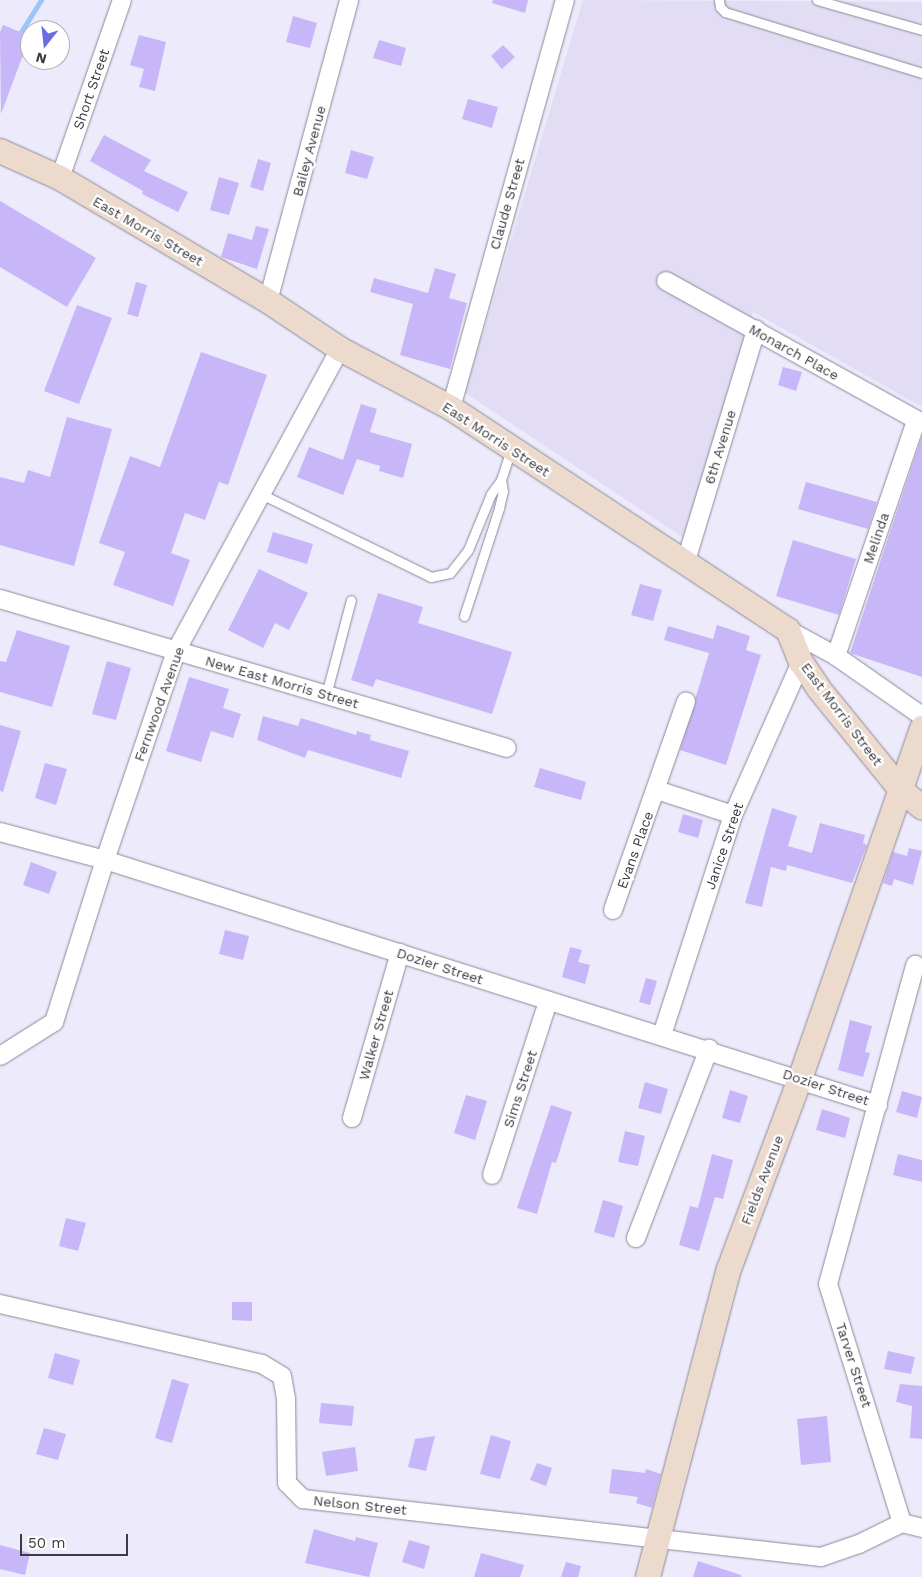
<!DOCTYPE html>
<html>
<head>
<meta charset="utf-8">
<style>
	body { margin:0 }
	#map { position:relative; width:922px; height:1577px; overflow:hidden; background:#edeafb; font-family:"Work Sans",sans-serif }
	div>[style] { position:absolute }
	.built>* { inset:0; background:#e2ddf4 }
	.stream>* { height:4.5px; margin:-2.25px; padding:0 2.25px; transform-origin:2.25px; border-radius:2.25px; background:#9ac6fd }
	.building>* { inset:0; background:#c7b7f8 }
	.roads { filter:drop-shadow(0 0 1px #8c8998) drop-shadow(0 0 1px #8c8998) }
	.lane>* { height:9px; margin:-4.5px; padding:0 4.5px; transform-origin:4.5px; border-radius:4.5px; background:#fff }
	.street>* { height:18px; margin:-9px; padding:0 9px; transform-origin:9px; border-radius:9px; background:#fff }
	.secondary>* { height:24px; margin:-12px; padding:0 12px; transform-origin:12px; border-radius:12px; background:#ecdacd }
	span { translate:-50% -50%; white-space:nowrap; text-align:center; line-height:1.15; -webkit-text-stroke:4.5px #fff; paint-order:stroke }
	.street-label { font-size:14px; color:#3c3b41 }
	.north { position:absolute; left:20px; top:20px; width:50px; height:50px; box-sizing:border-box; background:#fff; border:1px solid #b1b1b3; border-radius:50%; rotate:196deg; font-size:14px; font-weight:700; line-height:20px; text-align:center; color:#3c3b41 }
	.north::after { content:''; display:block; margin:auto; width:18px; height:22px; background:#6b6ce6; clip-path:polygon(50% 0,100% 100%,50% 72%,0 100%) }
	.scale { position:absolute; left:20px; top:1534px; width:108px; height:22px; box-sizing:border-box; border:2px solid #3c3b41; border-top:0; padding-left:6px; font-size:15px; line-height:18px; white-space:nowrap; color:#3c3b41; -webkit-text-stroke:4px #fff; paint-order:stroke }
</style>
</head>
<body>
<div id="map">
	<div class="built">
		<div style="clip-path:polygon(583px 0,922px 2px,922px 407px,753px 312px,687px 540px,465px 393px)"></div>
	</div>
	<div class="stream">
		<div style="left:18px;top:37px;width:44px;rotate:-58.1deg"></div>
	</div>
	<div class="building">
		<div style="clip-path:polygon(493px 0,528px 0,525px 13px,492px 3px)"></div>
		<div style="clip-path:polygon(293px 16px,317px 23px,310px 48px,286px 42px)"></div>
		<div style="clip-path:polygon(3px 25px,30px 36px,1px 114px,0 32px)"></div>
		<div style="clip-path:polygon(139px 35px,166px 42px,155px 91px,139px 87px,144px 69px,130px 65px)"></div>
		<div style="clip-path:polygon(379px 40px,406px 48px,401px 66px,373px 58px)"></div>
		<div style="clip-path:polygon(503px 45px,515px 57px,502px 69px,491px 56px)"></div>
		<div style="clip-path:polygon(468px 99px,498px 107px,492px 128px,462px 119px)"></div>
		<div style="clip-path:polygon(104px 135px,151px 160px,144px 171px,188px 192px,178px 212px,142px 194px,143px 191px,90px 161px)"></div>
		<div style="clip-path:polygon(351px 150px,374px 157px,367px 179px,345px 173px)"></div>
		<div style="clip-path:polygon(258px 159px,271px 163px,263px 191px,250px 187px)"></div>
		<div style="clip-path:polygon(219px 177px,239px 183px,229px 215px,210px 210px)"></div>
		<div style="clip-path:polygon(0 201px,96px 258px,67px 307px,0 267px)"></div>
		<div style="clip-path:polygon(256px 226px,269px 229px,257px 269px,221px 257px,228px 233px,252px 240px)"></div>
		<div style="clip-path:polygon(435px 268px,456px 274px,449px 298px,467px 303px,450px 369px,400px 355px,413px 304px,370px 292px,374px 278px,428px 293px)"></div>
		<div style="clip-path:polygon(136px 282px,147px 285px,138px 317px,127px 314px)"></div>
		<div style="clip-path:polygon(77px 305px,112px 318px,79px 404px,44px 391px)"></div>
		<div style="clip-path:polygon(201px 352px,267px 375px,228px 485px,219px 482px,205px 520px,185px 513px,171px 553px,190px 560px,173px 606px,113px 585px,125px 552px,99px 543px,130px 456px,160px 467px)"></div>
		<div style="clip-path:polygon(783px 367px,802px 372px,796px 391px,778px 385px)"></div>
		<div style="clip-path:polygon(361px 404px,377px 409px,370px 432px,412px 444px,403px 478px,379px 471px,380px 466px,357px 459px,343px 495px,297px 477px,309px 447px,343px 460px)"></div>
		<div style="clip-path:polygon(67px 417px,112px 429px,74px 566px,0 545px,0 477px,24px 483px,28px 470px,50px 477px)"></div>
		<div style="clip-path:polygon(922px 436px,922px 677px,850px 653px)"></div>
		<div style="clip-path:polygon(806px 482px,877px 502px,868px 529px,798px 509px)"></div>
		<div style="clip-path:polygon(273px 532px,313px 544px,307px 564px,267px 552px)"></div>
		<div style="clip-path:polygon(793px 540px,856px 559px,839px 615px,776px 596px)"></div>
		<div style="clip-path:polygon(259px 569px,308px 593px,289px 630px,275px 623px,263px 648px,228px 630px)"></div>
		<div style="clip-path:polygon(640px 584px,662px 590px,653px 621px,631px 615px)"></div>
		<div style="clip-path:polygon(378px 593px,423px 607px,418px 623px,512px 652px,492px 714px,376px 679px,373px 687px,351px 680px)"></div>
		<div style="clip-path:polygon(717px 625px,750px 636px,746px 650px,761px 655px,726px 765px,680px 750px,709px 653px,664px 640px,668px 626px,713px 639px)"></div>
		<div style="clip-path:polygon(17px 630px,70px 646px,52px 707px,0 692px,0 661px,6px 662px)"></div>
		<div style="clip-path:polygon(107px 661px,131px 668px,116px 720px,92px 714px)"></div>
		<div style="clip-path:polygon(189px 677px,229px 689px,223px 708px,241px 714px,233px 738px,211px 731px,201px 762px,166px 751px)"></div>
		<div style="clip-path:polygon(263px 716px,298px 726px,301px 718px,356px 735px,357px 731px,371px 735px,370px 740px,409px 751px,401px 778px,308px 750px,305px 758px,257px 740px)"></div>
		<div style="clip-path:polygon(0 725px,21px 731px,3px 792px,0 791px)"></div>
		<div style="clip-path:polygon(45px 763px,67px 769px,56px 805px,35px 798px)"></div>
		<div style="clip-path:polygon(540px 768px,586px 782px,581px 800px,534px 787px)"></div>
		<div style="clip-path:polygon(772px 808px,797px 816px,788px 846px,812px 853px,820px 823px,865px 835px,863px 843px,867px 845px,852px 883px,787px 865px,786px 871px,771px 867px,762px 907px,745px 903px)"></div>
		<div style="clip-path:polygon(683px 814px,703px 820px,698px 838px,678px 832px)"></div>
		<div style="clip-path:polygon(909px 848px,922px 851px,913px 885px,894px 879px,892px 886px,883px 883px,893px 852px,907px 856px)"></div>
		<div style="clip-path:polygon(31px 862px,57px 872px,49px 894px,23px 885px)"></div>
		<div style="clip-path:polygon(225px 930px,249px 936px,243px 960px,219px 954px)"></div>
		<div style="clip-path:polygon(570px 947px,582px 950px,578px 962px,590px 965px,585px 984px,562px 977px)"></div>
		<div style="clip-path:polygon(646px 978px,657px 981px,650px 1005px,639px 1002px)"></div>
		<div style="clip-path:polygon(850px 1020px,872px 1026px,865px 1052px,870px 1053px,863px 1077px,838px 1070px)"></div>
		<div style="clip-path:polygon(645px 1082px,668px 1089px,661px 1114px,638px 1108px)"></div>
		<div style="clip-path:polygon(730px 1090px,748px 1096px,740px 1123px,722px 1118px)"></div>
		<div style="clip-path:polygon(902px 1091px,922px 1097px,917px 1118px,896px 1112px)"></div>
		<div style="clip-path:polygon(466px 1095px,487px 1101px,475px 1140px,454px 1133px)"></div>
		<div style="clip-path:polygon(551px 1105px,572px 1112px,556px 1163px,552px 1162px,537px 1214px,517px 1208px)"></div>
		<div style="clip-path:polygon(822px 1109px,850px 1118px,845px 1138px,816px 1130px)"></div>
		<div style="clip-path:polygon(625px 1131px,645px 1136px,638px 1166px,618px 1162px)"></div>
		<div style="clip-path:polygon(712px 1154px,733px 1160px,723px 1199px,715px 1197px,699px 1251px,679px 1245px,690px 1206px,698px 1208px)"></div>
		<div style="clip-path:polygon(898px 1154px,922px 1160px,922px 1182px,893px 1175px)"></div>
		<div style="clip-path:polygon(603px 1200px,623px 1206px,614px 1238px,594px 1232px)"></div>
		<div style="clip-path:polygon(66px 1218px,86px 1223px,78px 1251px,59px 1246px)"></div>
		<div style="clip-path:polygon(232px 1302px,252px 1302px,252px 1321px,232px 1320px)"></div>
		<div style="clip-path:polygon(888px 1351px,915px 1357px,911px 1374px,884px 1369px)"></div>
		<div style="clip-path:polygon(55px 1353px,80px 1360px,73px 1385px,48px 1378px)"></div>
		<div style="clip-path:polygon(172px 1379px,189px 1384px,172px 1443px,155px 1438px)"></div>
		<div style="clip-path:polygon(900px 1384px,922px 1386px,922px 1439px,910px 1438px,912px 1406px,896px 1402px)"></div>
		<div style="clip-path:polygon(321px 1403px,354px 1406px,352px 1426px,319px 1423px)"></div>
		<div style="clip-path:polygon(827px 1416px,831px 1462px,801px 1465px,797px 1419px)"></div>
		<div style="clip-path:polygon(44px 1428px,66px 1434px,58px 1460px,36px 1454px)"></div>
		<div style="clip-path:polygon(491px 1435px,511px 1441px,500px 1479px,480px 1474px)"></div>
		<div style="clip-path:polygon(435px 1436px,426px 1471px,408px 1467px,415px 1439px)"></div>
		<div style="clip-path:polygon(355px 1447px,358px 1471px,326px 1476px,322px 1452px)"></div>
		<div style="clip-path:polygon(537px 1463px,552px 1468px,546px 1486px,530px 1480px)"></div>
		<div style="clip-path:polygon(612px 1469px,645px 1473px,646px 1469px,661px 1474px,652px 1508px,636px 1503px,638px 1497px,609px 1493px)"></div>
		<div style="clip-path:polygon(314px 1529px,355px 1541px,356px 1537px,378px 1543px,369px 1577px,305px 1563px)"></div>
		<div style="clip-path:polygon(409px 1540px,430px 1546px,424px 1569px,402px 1562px)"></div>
		<div style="clip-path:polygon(0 1545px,30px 1553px,25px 1575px,0 1569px)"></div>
		<div style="clip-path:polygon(481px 1553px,524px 1565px,520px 1577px,474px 1577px)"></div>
		<div style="clip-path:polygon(698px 1561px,741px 1575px,741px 1577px,693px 1577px)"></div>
		<div style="clip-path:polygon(566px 1562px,581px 1566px,578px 1577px,561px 1577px)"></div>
	</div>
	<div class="roads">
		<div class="lane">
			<div style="left:719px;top:0;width:7px;rotate:82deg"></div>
			<div style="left:720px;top:7px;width:7px;rotate:45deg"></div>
			<div style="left:725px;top:12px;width:206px;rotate:17.2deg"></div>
			<div style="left:817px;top:0;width:109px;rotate:15.9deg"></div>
			<div style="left:261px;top:494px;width:189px;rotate:26deg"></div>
			<div style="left:431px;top:577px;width:19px;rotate:-12deg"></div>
			<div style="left:450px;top:573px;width:29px;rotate:-52deg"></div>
			<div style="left:468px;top:550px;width:61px;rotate:-67.7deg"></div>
			<div style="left:491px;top:494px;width:17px;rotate:-54deg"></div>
			<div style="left:501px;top:480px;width:32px;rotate:-72deg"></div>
			<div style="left:464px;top:616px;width:114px;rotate:-72deg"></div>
			<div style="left:499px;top:508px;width:17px;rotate:-77deg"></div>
			<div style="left:503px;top:491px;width:11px;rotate:-100deg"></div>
			<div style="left:326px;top:695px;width:98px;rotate:-75.3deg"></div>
		</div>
		<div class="street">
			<div style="left:60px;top:178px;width:188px;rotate:-70.8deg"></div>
			<div style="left:666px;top:281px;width:293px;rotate:29deg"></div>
			<div style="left:268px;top:301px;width:312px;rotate:-74.9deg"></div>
			<div style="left:451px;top:408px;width:424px;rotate:-74.4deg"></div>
			<div style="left:685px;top:564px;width:245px;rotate:-73.1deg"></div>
			<div style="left:0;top:599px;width:528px;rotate:16.38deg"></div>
			<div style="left:788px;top:630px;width:55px;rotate:28.4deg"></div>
			<div style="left:836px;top:656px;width:105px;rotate:34.9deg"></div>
			<div style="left:836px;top:656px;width:248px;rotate:-71.2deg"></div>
			<div style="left:657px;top:790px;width:80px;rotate:18.2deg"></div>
			<div style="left:0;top:832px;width:109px;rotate:14.9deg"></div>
			<div style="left:105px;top:860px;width:811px;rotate:17.59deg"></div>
			<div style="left:613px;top:910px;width:221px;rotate:-70.7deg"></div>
			<div style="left:662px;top:1035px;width:231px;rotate:-72.1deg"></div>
			<div style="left:733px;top:815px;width:167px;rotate:-66deg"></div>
			<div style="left:0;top:1056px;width:64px;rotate:-32.2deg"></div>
			<div style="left:54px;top:1022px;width:170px;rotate:-72.5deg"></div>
			<div style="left:105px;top:860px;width:221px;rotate:-71.2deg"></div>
			<div style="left:176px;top:651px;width:344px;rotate:-61.5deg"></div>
			<div style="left:352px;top:1118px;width:172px;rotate:-73.8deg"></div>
			<div style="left:492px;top:1175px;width:182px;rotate:-72.1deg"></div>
			<div style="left:636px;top:1238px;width:203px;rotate:-68.9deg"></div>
			<div style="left:0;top:1304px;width:269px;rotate:12.9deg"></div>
			<div style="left:262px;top:1364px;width:23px;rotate:31deg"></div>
			<div style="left:282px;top:1376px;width:22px;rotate:80deg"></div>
			<div style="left:286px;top:1398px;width:85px;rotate:89.3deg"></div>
			<div style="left:287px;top:1483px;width:23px;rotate:45deg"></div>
			<div style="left:303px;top:1499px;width:521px;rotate:6.39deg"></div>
			<div style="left:821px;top:1557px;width:40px;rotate:-18.9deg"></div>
			<div style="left:859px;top:1544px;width:48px;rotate:-26deg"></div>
			<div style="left:902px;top:1523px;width:250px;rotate:-107.2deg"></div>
			<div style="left:828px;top:1284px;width:331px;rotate:-74.7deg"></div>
			<div style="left:902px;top:1523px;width:21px;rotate:14deg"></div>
		</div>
		<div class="secondary">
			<div style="left:0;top:151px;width:66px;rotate:24.2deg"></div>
			<div style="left:60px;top:178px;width:242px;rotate:30.6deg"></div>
			<div style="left:268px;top:301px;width:87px;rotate:33.7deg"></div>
			<div style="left:340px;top:349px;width:126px;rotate:28deg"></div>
			<div style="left:451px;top:408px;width:404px;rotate:33.4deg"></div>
			<div style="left:788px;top:630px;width:35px;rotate:68deg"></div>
			<div style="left:801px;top:662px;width:32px;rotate:56deg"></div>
			<div style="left:819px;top:689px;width:132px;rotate:50.9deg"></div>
			<div style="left:902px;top:791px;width:26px;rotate:39deg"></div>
			<div style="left:648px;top:1577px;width:318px;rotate:-75.3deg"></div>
			<div style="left:729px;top:1269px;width:203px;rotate:-69.5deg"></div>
			<div style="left:800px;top:1079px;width:372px;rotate:-70.8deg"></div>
		</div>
	</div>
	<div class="street-label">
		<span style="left:91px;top:89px;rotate:-71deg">Short Street</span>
		<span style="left:309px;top:151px;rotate:-75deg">Bailey Avenue</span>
		<span style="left:507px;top:204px;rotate:-74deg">Claude Street</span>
		<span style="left:148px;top:231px;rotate:30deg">East Morris Street</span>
		<span style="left:794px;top:352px;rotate:29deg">Monarch Place</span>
		<span style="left:496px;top:439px;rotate:33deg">East Morris Street</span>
		<span style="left:720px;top:447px;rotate:-73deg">6th Avenue</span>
		<span style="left:876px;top:538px;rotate:-71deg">Melinda</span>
		<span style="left:282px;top:682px;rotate:16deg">New East Morris Street</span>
		<span style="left:159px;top:704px;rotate:-70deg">Fernwood Avenue</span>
		<span style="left:842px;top:714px;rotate:53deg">East Morris Street</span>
		<span style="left:724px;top:846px;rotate:-71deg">Janice Street</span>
		<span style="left:635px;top:850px;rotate:-70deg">Evans Place</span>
		<span style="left:440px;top:966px;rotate:18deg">Dozier Street</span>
		<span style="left:376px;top:1035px;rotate:-74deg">Walker Street</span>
		<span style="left:826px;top:1087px;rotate:18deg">Dozier Street</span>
		<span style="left:520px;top:1089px;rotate:-72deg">Sims Street</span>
		<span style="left:762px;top:1180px;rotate:-69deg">Fields Avenue</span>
		<span style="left:854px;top:1365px;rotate:72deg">Tarver Street</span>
		<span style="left:360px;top:1505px;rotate:6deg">Nelson Street</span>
	</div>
	<div class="north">N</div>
	<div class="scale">50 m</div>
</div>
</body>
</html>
